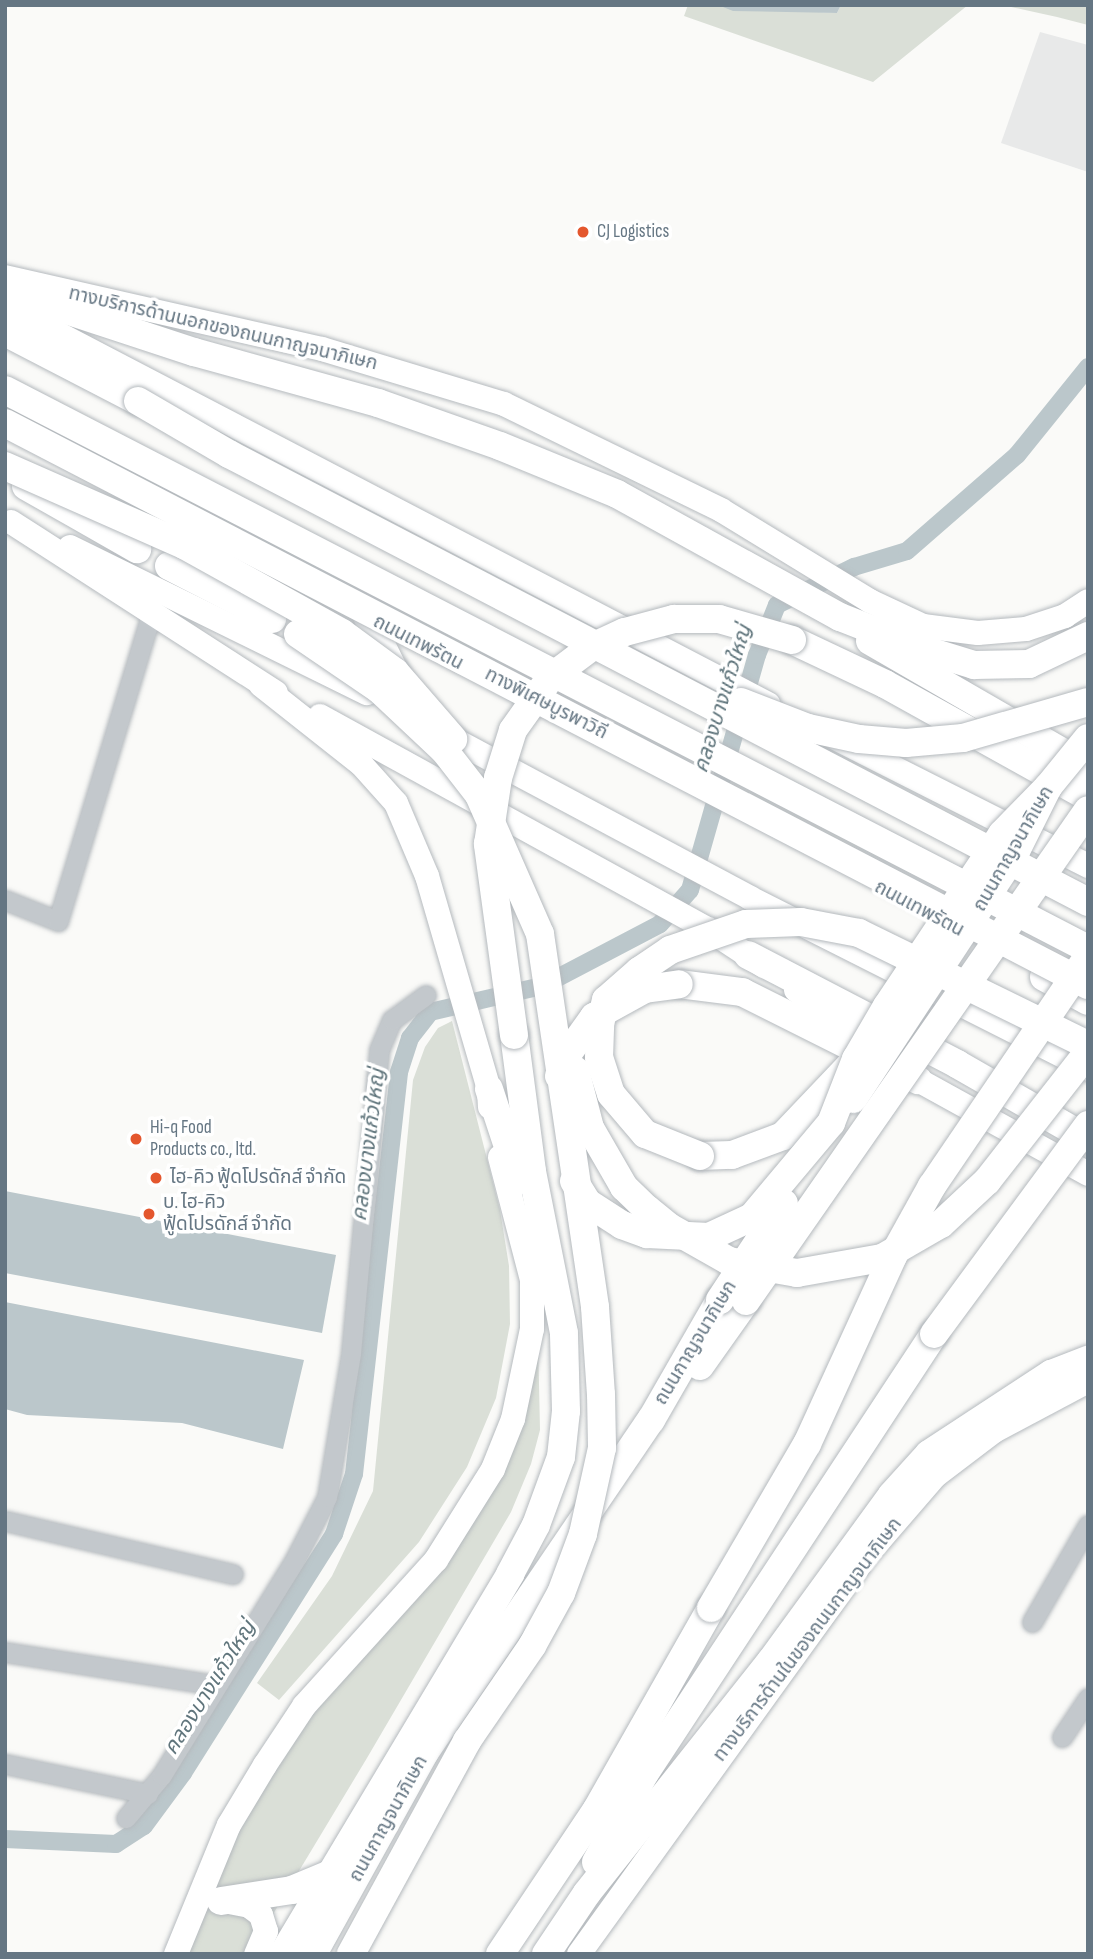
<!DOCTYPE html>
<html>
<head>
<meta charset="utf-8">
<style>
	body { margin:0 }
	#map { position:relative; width:1093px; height:1959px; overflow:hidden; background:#fafaf8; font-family:"Sofia Sans Condensed","Noto Sans Thai",sans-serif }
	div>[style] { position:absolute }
	.built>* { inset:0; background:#e8e9e9 }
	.green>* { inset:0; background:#dadfd7 }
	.water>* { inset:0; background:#bbc7cb }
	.canal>* { height:18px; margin:-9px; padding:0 9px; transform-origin:9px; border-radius:9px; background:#bbc7cb }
	.roads { filter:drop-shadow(0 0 2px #b5babe) drop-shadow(0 0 2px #b5babe) }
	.minor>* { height:19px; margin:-9.5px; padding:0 9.5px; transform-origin:9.5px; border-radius:9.5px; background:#c3c8cc }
	.major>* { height:24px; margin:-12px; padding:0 12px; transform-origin:12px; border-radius:12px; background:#fff }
	.highway>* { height:28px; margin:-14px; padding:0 14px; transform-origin:14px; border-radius:14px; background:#fff }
	.bridges { filter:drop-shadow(0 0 2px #b4b9bd) drop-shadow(0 0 2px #b4b9bd) }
	.highway-bridge>* { height:28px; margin:-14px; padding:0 14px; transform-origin:14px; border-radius:14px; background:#fff }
	.dots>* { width:19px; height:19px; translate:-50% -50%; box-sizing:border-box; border:4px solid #fff; border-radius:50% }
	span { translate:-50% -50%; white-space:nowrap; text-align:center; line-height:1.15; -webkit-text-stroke:7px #fff; paint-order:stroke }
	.poi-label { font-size:19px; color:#657683 }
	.left { translate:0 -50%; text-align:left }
	.street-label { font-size:19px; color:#657683 }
	.water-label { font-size:21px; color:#60757c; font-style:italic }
	.frame { position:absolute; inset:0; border:7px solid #657683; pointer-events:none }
</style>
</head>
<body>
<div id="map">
	<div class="built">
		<div style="clip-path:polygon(1040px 32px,1088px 45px,1088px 172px,1001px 143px)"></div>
	</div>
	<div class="green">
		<div style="clip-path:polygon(688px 5px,837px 13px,841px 5px,968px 5px,873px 82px,684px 16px)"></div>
		<div style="clip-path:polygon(1002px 5px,1088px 5px,1088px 25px,1057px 17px)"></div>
		<div style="clip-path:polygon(452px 1021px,500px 1210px,509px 1266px,510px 1324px,496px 1398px,467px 1467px,419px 1542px,279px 1700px,257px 1683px,332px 1576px,373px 1491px,413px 1080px,425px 1047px,438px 1028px)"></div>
		<div style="clip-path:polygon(538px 1337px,540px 1430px,531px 1464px,511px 1512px,367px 1758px,249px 1954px,171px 1954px,239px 1793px,425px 1560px,500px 1438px)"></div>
	</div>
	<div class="water">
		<div style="clip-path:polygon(718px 5px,841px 5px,837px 13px,733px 11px)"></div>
		<div style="clip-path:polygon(5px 1191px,336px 1255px,322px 1333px,5px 1273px)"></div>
		<div style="clip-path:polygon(5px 1302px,304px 1360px,283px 1449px,182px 1423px,27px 1415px,5px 1409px)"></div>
	</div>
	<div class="canal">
		<div style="left:5px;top:1839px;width:111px;rotate:2.6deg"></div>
		<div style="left:116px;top:1844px;width:33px;rotate:-33deg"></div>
		<div style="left:144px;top:1826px;width:66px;rotate:-53.7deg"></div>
		<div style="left:183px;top:1773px;width:283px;rotate:-57.7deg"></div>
		<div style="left:334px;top:1534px;width:63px;rotate:-71.6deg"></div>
		<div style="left:354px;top:1474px;width:405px;rotate:-83.6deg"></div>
		<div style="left:399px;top:1072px;width:36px;rotate:-72deg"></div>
		<div style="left:410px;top:1038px;width:33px;rotate:-52deg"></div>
		<div style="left:430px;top:1012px;width:115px;rotate:-13.1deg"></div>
		<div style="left:542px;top:986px;width:133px;rotate:-27.7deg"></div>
		<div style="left:660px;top:924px;width:45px;rotate:-48.6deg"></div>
		<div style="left:690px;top:890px;width:244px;rotate:-74.1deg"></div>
		<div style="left:757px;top:655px;width:54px;rotate:-68.2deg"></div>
		<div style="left:777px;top:605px;width:86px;rotate:-26.3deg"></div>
		<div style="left:854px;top:567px;width:55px;rotate:-16.8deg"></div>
		<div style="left:907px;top:551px;width:146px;rotate:-41.1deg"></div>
		<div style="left:1017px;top:455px;width:113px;rotate:-51.1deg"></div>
	</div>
	<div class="roads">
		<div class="minor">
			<div style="left:5px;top:900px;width:57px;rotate:21.6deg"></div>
			<div style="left:58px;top:921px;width:323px;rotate:-73.1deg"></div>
			<div style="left:5px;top:1521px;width:234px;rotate:13.1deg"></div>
			<div style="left:1032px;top:1622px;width:112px;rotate:-60deg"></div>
			<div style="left:5px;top:1652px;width:214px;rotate:8.9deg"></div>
			<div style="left:1062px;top:1737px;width:47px;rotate:-56.3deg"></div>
			<div style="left:5px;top:1764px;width:146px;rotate:11.8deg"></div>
			<div style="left:126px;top:1818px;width:56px;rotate:-50.1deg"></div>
			<div style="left:162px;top:1775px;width:249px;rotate:-58.3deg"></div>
			<div style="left:293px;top:1563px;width:74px;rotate:-62.7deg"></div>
			<div style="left:327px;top:1497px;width:146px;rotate:-80.5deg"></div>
			<div style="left:351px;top:1353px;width:304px;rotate:-84.7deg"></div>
			<div style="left:379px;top:1050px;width:33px;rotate:-67deg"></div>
			<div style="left:392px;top:1020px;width:42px;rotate:-36.3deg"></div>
		</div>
		<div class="major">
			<div style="left:5px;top:277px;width:325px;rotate:12.8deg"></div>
			<div style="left:322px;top:349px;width:190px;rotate:16.8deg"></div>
			<div style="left:504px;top:404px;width:242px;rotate:26deg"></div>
			<div style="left:721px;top:510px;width:175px;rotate:31.4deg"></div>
			<div style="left:870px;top:601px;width:59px;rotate:25.3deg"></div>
			<div style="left:923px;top:626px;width:55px;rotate:7.3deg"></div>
			<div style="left:978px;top:633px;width:48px;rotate:-4.8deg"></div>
			<div style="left:1026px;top:629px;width:41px;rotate:-18.4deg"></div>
			<div style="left:1065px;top:616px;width:27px;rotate:-33deg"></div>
			<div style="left:5px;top:306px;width:861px;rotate:27.55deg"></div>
			<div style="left:11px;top:522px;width:315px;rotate:32.8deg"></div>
			<div style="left:70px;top:547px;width:331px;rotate:26.2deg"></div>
			<div style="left:261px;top:685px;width:127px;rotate:38.3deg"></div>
			<div style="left:361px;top:764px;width:52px;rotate:48.1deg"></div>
			<div style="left:396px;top:803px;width:79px;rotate:67deg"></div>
			<div style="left:427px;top:876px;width:222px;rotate:73.8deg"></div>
			<div style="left:489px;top:1089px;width:18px;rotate:87deg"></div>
			<div style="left:320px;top:716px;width:443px;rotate:28.8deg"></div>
			<div style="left:708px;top:929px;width:67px;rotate:33.5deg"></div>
			<div style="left:436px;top:730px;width:356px;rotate:28.1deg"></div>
			<div style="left:750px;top:898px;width:379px;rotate:26.8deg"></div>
			<div style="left:835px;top:738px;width:284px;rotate:26.8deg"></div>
			<div style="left:796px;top:990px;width:152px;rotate:36.4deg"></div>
			<div style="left:918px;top:1080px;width:194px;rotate:28.9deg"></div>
			<div style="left:224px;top:1901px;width:25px;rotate:11deg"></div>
			<div style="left:249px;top:1906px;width:15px;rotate:37deg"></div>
			<div style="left:261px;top:1915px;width:17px;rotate:73deg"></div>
			<div style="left:266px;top:1931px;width:25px;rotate:113deg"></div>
			<div style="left:176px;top:1954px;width:139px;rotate:-67.7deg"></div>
			<div style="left:229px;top:1825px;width:70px;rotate:-59deg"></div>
			<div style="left:265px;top:1765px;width:71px;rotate:-56.5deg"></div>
			<div style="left:304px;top:1706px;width:197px;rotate:-47.9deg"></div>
			<div style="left:436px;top:1560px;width:107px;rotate:-57.9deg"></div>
			<div style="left:493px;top:1469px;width:54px;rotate:-68.2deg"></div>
			<div style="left:513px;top:1419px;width:92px;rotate:-78.1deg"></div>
			<div style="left:532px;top:1329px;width:49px;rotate:-90deg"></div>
			<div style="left:532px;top:1280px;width:127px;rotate:-104.6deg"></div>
			<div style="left:579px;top:1954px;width:491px;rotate:-54.2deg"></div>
			<div style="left:866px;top:1556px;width:106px;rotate:-49.2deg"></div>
			<div style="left:935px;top:1476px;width:74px;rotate:-37.3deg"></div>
			<div style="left:994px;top:1431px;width:106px;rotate:-28deg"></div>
		</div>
		<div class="highway">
			<div style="left:5px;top:290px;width:199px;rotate:18.2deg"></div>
			<div style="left:194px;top:352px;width:191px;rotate:15.5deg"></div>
			<div style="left:378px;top:403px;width:129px;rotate:19.4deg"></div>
			<div style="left:500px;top:446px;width:126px;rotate:22.3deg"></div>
			<div style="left:617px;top:494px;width:255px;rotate:28.9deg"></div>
			<div style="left:840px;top:617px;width:85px;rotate:21.4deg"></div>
			<div style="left:919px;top:648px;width:58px;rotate:17.2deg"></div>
			<div style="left:974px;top:665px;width:55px;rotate:-1deg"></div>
			<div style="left:1029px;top:664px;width:65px;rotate:-25.4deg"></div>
			<div style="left:5px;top:332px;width:150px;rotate:27.4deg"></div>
			<div style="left:26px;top:486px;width:128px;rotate:29.6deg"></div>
			<div style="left:169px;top:566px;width:116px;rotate:27.2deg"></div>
			<div style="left:367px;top:616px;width:68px;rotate:63.8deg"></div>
			<div style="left:792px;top:640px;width:103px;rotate:25.3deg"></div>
			<div style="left:885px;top:684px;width:232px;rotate:29.1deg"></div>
			<div style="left:870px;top:641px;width:252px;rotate:30deg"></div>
			<div style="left:748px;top:955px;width:236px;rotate:27.5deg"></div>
			<div style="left:957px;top:1064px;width:151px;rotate:29.8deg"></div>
			<div style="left:1044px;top:977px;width:50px;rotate:28.6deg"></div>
			<div style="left:679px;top:984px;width:64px;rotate:7.2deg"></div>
			<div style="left:742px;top:992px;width:197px;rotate:26.6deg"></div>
			<div style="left:489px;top:1089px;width:96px;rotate:71.8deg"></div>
			<div style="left:700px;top:1156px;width:32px;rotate:-2deg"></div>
			<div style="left:732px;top:1155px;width:54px;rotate:-20.4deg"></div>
			<div style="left:783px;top:1136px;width:106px;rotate:-46.5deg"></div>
			<div style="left:700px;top:1366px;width:80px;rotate:-54.7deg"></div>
			<div style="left:596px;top:1862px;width:102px;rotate:-61.2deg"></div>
			<div style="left:645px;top:1773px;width:526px;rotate:-56.64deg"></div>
			<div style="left:221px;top:1901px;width:72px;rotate:-8.8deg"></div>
			<div style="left:292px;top:1890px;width:41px;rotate:-22.8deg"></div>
			<div style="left:283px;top:1954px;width:443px;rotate:-59.1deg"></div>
			<div style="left:510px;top:1574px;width:55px;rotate:-62deg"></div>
			<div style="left:536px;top:1525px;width:72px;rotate:-69.8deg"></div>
			<div style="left:561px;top:1457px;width:46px;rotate:-83.8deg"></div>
			<div style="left:566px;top:1411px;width:78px;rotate:-91.5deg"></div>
			<div style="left:564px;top:1333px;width:165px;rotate:-101.2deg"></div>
			<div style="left:532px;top:1171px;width:137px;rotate:-97.5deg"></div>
			<div style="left:313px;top:1954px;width:231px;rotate:-61deg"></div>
			<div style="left:425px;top:1752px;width:402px;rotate:-55.8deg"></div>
			<div style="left:651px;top:1420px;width:138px;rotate:-60.1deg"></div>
			<div style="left:500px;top:1954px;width:174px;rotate:-56.2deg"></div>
			<div style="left:597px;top:1809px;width:231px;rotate:-60.4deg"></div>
			<div style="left:546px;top:1954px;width:73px;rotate:-56.1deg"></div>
			<div style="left:587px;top:1893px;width:296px;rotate:-51.6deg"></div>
			<div style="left:771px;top:1661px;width:205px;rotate:-53.9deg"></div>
			<div style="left:892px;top:1495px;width:55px;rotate:-47.9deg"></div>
			<div style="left:929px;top:1454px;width:146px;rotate:-33.3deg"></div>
			<div style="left:1051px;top:1374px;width:40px;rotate:-21deg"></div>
		</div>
	</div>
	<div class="bridges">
		<div class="highway-bridge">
			<div style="left:5px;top:390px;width:1219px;rotate:27.3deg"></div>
			<div style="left:138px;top:401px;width:105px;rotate:30.2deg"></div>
			<div style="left:229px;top:454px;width:969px;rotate:27.54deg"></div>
			<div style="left:5px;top:423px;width:1220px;rotate:27.43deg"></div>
			<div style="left:5px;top:466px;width:196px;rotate:23.8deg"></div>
			<div style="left:184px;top:545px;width:181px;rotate:29.1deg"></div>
			<div style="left:342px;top:633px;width:66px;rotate:36.3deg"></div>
			<div style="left:395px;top:672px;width:89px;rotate:49.1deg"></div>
			<div style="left:298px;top:634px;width:98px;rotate:34.2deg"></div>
			<div style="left:379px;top:689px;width:89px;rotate:43.2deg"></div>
			<div style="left:444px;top:750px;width:57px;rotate:52.1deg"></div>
			<div style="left:479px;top:795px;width:152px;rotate:66.3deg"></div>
			<div style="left:540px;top:934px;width:377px;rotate:81.6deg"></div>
			<div style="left:595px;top:1307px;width:87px;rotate:86.1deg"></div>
			<div style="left:601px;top:1394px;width:54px;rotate:88.9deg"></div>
			<div style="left:602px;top:1448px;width:88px;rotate:102.5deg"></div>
			<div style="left:583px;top:1534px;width:63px;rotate:110.4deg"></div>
			<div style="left:561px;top:1593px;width:60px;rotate:118.7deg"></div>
			<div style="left:532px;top:1646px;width:115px;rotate:124.4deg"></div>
			<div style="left:467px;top:1741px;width:243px;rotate:118.6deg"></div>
			<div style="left:741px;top:702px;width:72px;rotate:21.2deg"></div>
			<div style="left:808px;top:728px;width:52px;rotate:12.2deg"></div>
			<div style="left:859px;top:739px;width:47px;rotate:4.9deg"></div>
			<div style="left:906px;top:743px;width:57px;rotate:-5deg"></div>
			<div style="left:963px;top:738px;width:130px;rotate:-16.1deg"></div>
			<div style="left:514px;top:1035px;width:193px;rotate:-97.8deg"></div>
			<div style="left:488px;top:844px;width:67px;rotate:-81.4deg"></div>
			<div style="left:498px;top:778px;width:50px;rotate:-72.6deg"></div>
			<div style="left:513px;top:730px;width:64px;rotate:-54.6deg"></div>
			<div style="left:550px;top:678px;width:50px;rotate:-36.9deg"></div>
			<div style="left:590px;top:648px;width:38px;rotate:-25deg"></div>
			<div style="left:625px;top:632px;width:51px;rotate:-14.9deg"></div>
			<div style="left:674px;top:619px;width:45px"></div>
			<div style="left:719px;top:619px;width:76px;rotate:16deg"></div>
			<div style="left:575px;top:1070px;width:60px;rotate:75.5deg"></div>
			<div style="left:590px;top:1128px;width:68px;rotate:60deg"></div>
			<div style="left:624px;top:1187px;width:32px;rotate:44deg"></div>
			<div style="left:647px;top:1209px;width:28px;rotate:39deg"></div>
			<div style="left:669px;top:1227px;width:69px;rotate:29.5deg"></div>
			<div style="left:729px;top:1261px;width:69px;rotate:10deg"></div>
			<div style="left:797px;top:1273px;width:86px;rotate:-10deg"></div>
			<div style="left:882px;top:1258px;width:68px;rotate:-30deg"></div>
			<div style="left:941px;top:1224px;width:63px;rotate:-43.1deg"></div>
			<div style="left:987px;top:1181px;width:164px;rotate:-51.9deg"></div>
			<div style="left:559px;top:1076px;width:18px;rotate:-74deg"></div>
			<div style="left:564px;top:1059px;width:52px;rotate:-54.5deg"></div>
			<div style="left:594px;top:1017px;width:58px;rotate:-28.8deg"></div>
			<div style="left:645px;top:989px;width:34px;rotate:-8deg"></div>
			<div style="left:853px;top:1099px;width:295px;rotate:-56.6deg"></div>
			<div style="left:1015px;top:853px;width:74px;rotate:-63.4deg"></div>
			<div style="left:1048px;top:787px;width:63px;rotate:-50.8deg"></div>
			<div style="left:700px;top:1156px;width:59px;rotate:-158.2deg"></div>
			<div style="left:645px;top:1134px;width:52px;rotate:-130.4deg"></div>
			<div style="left:611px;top:1094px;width:38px;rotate:-108deg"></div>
			<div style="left:599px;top:1058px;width:34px;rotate:-88deg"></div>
			<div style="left:600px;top:1024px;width:25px;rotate:-76deg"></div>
			<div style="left:606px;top:1000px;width:44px;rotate:-41.3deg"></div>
			<div style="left:639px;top:971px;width:37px;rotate:-34deg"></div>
			<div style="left:670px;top:950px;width:80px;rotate:-18.9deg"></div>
			<div style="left:746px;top:924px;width:55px;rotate:-2.1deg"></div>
			<div style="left:801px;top:922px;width:59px;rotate:10.7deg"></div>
			<div style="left:859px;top:933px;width:255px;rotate:26.1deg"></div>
			<div style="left:574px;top:1181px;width:26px;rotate:58deg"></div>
			<div style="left:588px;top:1203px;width:40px;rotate:32.9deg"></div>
			<div style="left:622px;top:1225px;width:27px;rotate:20deg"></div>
			<div style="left:647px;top:1234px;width:62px;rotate:2.8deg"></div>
			<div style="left:709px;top:1237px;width:47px;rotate:-24.9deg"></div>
			<div style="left:752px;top:1217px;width:123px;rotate:-50deg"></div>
			<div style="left:831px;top:1123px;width:69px;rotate:-68.7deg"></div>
			<div style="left:856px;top:1059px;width:61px;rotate:-59.7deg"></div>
			<div style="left:887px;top:1006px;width:207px;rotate:-56.2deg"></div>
			<div style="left:1002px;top:834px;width:66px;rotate:-45.6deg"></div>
			<div style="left:720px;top:1300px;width:116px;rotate:-56.6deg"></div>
			<div style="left:746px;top:1301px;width:598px;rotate:-55.14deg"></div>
			<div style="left:934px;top:1334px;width:260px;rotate:-53.6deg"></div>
			<div style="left:711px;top:1608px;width:190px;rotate:-59.7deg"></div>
			<div style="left:807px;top:1444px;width:207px;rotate:-65.4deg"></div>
			<div style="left:893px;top:1256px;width:80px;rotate:-60.9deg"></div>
			<div style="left:932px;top:1186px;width:271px;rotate:-55.8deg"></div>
		</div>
	</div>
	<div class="dots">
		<div style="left:583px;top:232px;background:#e4572e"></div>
		<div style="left:136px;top:1139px;background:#e4572e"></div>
		<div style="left:156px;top:1178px;background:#e4572e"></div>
		<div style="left:149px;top:1214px;background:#e4572e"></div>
	</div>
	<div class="poi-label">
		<span class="left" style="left:597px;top:232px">CJ Logistics</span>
		<span class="left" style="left:150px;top:1139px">Hi-q Food<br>Products co., ltd.</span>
		<span class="left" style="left:170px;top:1178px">ไฮ-คิว ฟู้ดโปรดักส์ จำกัด</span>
		<span class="left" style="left:163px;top:1214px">บ. ไฮ-คิว<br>ฟู้ดโปรดักส์ จำกัด</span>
	</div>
	<div class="street-label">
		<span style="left:223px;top:329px;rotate:13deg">ทางบริการด้านนอกของถนนกาญจนาภิเษก</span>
		<span style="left:418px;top:643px;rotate:27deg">ถนนเทพรัตน</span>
		<span style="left:546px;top:704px;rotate:27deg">ทางพิเศษบูรพาวิถี</span>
		<span style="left:1014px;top:849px;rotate:-60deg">ถนนกาญจนาภิเษก</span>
		<span style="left:919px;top:909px;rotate:28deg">ถนนเทพรัตน</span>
		<span style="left:696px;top:1343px;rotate:-59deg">ถนนกาญจนาภิเษก</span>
		<span style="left:808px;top:1640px;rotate:-53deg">ทางบริการด้านในของถนนกาญจนาภิเษก</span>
		<span style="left:389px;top:1819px;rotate:-61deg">ถนนกาญจนาภิเษก</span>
	</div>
	<div class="water-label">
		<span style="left:723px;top:699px;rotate:-73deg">คลองบางแก้วใหญ่</span>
		<span style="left:369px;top:1145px;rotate:-83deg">คลองบางแก้วใหญ่</span>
		<span style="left:210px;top:1688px;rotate:-58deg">คลองบางแก้วใหญ่</span>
	</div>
	<div class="frame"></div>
</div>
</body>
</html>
